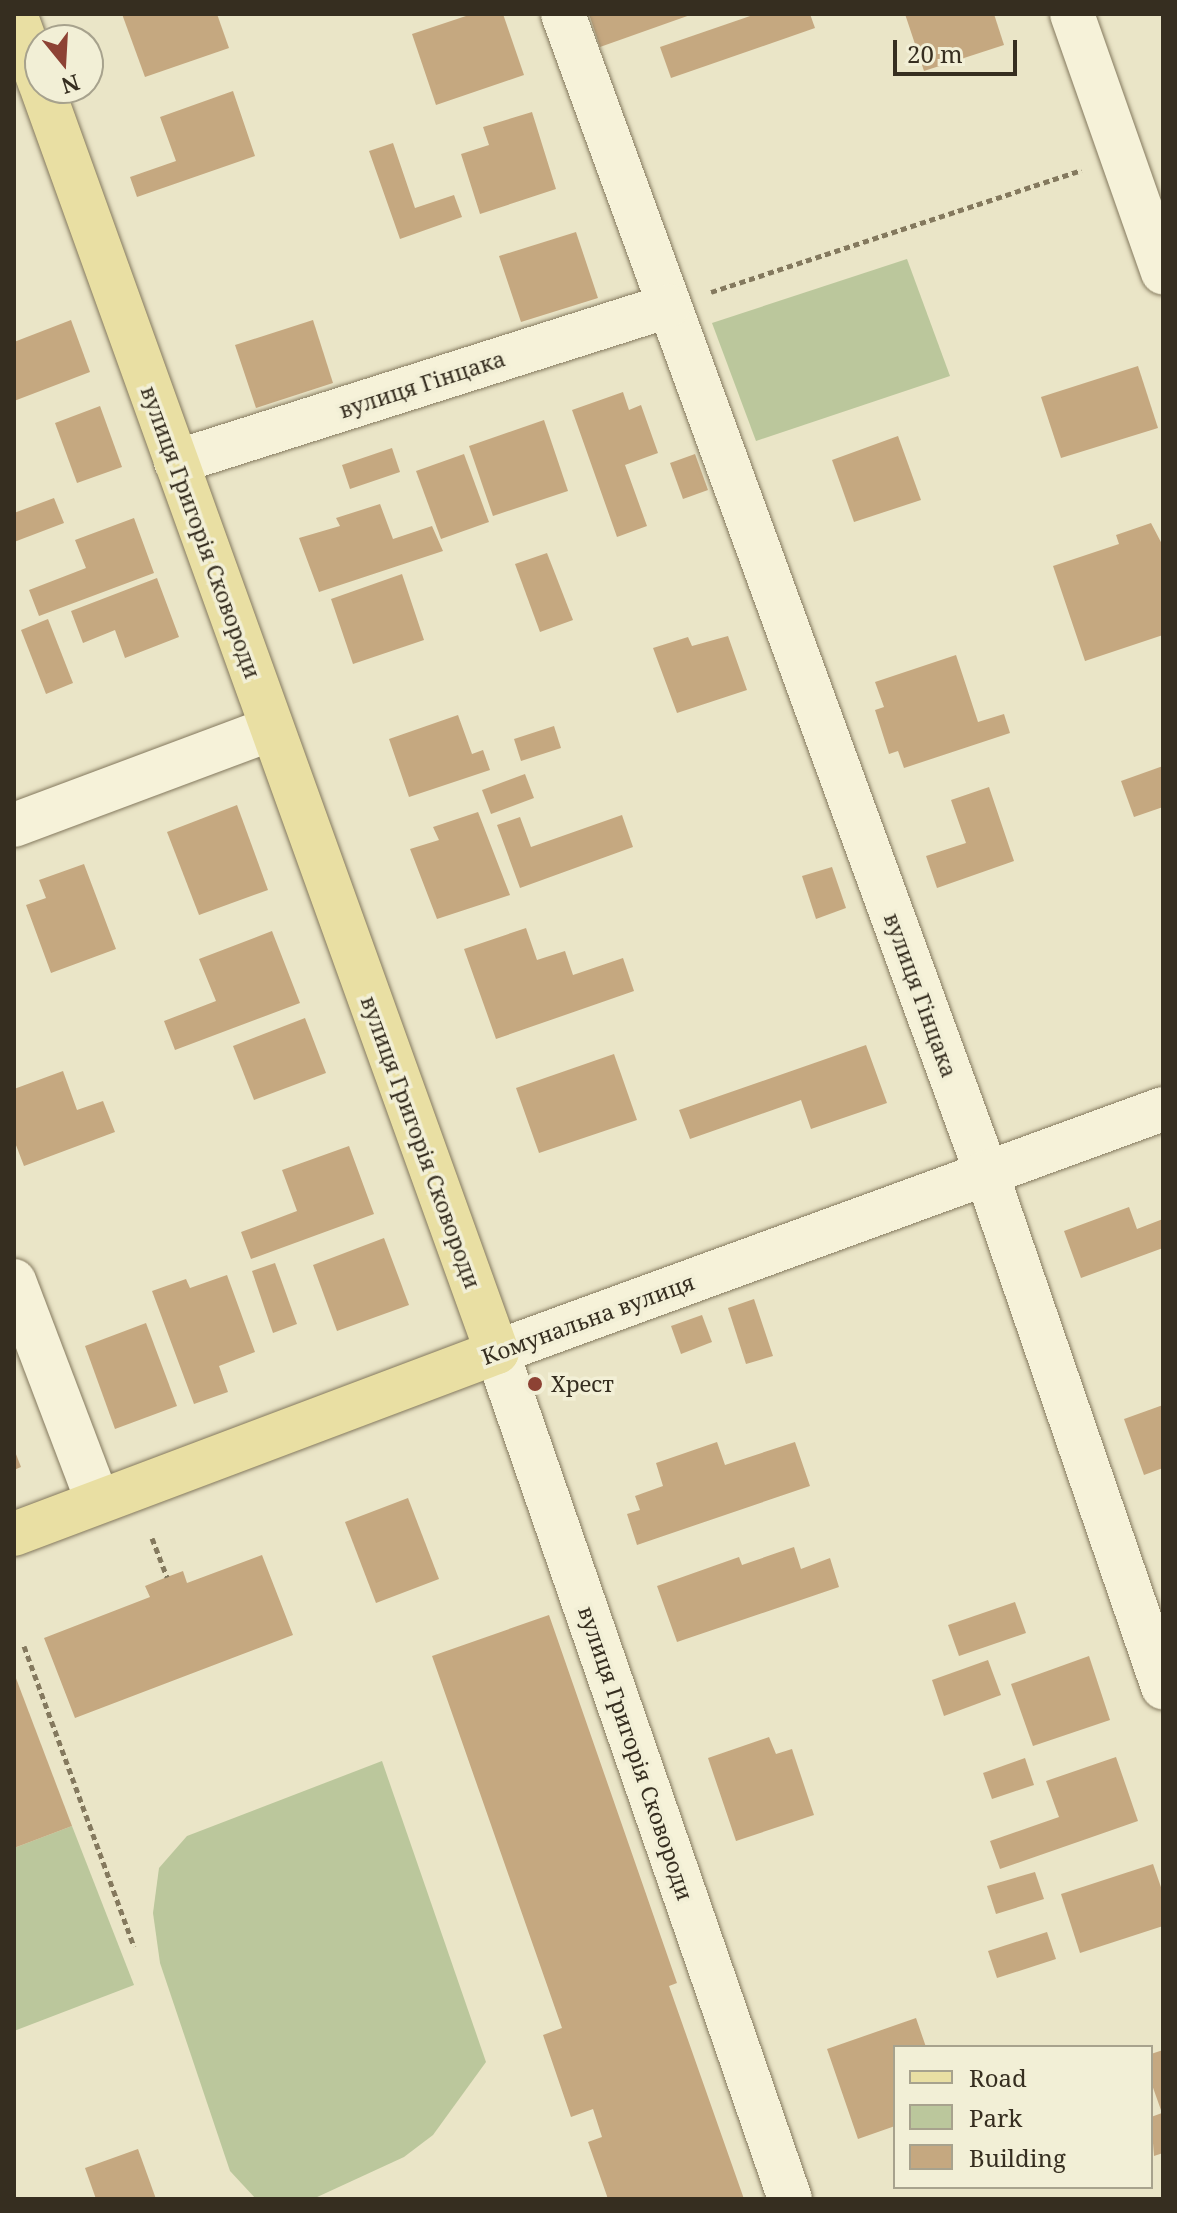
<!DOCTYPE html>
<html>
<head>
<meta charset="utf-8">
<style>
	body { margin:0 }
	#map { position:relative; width:1177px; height:2213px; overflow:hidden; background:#eae5c7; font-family:"Noto Serif",serif }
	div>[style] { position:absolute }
	.green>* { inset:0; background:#bbc79c }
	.building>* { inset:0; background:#c5a880 }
	.path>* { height:5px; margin-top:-2.5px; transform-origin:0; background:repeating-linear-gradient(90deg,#84795e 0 6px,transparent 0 10px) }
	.roads { filter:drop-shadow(0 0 2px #84795e) drop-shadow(0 0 2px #84795e) }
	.minor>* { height:44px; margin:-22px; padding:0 22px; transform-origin:22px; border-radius:22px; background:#f6f2d9 }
	.major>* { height:44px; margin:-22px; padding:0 22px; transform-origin:22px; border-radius:22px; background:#e9dfa3 }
	.dots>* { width:22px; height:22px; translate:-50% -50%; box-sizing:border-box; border:4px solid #f2efd6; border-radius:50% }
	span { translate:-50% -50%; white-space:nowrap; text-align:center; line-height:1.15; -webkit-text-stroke:7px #f2efd6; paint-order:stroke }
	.street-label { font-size:22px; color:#362e20 }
	.poi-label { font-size:22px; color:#362e20 }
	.left { translate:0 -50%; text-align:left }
	.frame { position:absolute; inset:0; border:16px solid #362e20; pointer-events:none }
	.legend { position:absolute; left:893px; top:2045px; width:260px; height:144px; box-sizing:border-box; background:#f2efd6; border:2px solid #a7a28d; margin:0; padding:10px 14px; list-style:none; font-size:24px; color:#362e20 }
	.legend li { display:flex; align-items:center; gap:16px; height:40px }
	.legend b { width:40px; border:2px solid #a7a28d }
	.north { position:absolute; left:24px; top:24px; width:80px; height:80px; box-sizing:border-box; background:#f2efd6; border:2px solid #a7a28d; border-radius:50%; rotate:162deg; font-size:22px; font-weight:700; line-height:32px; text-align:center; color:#362e20 }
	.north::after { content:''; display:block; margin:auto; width:28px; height:36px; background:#8d4234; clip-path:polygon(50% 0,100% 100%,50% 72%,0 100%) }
	.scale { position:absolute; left:893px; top:40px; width:124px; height:36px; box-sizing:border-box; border:4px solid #362e20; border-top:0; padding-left:10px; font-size:24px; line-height:28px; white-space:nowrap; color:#362e20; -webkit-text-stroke:6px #f2efd6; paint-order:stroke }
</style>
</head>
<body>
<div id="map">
	<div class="green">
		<div style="clip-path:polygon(907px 259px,950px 376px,756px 441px,712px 323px)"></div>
		<div style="clip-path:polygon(382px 1761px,486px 2062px,433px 2135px,404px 2157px,315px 2198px,256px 2199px,230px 2171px,160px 1963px,153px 1913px,159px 1868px,187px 1836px)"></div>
		<div style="clip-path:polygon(72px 1826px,134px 1985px,14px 2031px,14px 1848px)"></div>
	</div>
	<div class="building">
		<div style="clip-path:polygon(122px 14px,217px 14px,229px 48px,145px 77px)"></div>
		<div style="clip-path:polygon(472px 14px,503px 14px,524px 75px,436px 105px,412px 34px)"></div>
		<div style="clip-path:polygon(589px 14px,693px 14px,600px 47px)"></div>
		<div style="clip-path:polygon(756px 14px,810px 14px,815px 28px,671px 78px,660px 47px)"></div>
		<div style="clip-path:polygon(905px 14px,994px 14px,1004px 45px,924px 71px)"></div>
		<div style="clip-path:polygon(233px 91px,255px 156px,137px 197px,130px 177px,176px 161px,160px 117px)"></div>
		<div style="clip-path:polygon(532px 112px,556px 189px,480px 214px,461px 154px,489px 145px,483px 127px)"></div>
		<div style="clip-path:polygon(393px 143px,415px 208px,454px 195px,462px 217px,400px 239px,369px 151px)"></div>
		<div style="clip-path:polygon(576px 232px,598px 298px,521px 322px,499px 256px)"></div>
		<div style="clip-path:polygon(71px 320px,90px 372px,14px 401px,14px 342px)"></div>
		<div style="clip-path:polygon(313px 320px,333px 383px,256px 408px,235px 345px)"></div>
		<div style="clip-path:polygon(1138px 366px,1158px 428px,1061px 458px,1041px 397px)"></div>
		<div style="clip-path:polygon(623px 392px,629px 410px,641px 405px,658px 453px,625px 465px,647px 526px,617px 537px,572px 410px)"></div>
		<div style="clip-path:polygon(100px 406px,122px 467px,77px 483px,55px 423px)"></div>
		<div style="clip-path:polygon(544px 420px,568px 491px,493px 516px,469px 446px)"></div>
		<div style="clip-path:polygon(898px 436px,921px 500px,854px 522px,832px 460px)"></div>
		<div style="clip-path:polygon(392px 448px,400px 472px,350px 489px,342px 465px)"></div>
		<div style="clip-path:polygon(464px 454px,489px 522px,441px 539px,416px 471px)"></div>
		<div style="clip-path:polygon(695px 454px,708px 490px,683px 499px,670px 463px)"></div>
		<div style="clip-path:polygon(54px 498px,64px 523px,14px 542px,14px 513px)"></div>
		<div style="clip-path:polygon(380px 504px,393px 539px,432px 526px,443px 551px,319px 592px,299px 538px,340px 526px,336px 518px)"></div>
		<div style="clip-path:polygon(134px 518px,154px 573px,39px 616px,29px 590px,86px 568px,75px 540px)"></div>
		<div style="clip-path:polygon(1151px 523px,1163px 546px,1163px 635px,1085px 661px,1053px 566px,1119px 544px,1116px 535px)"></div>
		<div style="clip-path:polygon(547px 553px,573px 620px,540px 632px,515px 564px)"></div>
		<div style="clip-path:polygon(402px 574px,424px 640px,353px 664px,331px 599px)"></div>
		<div style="clip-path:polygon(157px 578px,179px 637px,125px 658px,115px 630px,83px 643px,71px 611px)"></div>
		<div style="clip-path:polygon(48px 619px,73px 683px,46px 694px,21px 630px)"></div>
		<div style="clip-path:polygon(728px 636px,747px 690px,677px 713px,653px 648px,688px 637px,692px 646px)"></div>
		<div style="clip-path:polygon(956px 655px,978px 722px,1004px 714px,1010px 733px,904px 768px,898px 751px,889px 754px,875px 710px,884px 707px,875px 682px)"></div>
		<div style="clip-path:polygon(458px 715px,472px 754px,483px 750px,490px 770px,409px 797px,389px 739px)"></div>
		<div style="clip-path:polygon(554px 726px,561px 748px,521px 761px,514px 739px)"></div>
		<div style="clip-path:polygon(1163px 766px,1163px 807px,1134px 817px,1121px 781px)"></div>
		<div style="clip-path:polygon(525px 774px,534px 798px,491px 814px,482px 790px)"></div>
		<div style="clip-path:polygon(989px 787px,1014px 861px,937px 888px,926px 856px,966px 843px,951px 800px)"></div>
		<div style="clip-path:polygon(237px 805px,268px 890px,199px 915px,167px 832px)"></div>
		<div style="clip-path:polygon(478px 812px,510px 895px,437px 919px,410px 849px,439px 840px,433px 827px)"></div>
		<div style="clip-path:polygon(622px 815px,633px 847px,520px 888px,497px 825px,520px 817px,531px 847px)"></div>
		<div style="clip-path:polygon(84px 864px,116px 949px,51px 973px,26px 905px,46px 898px,39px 880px)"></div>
		<div style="clip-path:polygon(832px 867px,846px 908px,816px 919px,802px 876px)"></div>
		<div style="clip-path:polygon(526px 928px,537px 960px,565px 951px,573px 975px,623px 958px,634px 991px,496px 1039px,464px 949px)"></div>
		<div style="clip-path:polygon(272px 931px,300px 1003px,175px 1050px,164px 1021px,216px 1001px,199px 959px)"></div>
		<div style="clip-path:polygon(305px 1018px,326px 1073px,254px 1100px,233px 1046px)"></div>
		<div style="clip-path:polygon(866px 1045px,887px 1103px,811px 1129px,801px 1100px,690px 1139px,679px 1110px)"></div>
		<div style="clip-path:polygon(614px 1054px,637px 1120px,539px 1153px,516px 1088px)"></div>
		<div style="clip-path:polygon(63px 1071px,77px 1110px,103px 1101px,115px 1132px,24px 1166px,14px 1140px,14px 1089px)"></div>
		<div style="clip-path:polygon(349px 1146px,374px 1214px,251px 1259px,241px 1232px,297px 1211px,282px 1170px)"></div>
		<div style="clip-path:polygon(1129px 1207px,1137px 1229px,1163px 1219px,1163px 1248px,1081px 1278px,1064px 1231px)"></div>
		<div style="clip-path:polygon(384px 1238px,409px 1305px,337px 1331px,313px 1265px)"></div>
		<div style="clip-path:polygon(275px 1263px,297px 1324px,273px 1333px,252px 1271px)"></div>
		<div style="clip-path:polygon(227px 1275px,255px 1352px,219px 1366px,228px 1392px,194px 1404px,152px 1291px,186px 1279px,190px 1288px)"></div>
		<div style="clip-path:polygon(754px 1299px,773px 1356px,746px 1364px,728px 1308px)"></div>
		<div style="clip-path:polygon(702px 1315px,712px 1342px,681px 1354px,671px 1326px)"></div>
		<div style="clip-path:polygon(146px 1323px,177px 1406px,115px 1429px,85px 1346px)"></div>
		<div style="clip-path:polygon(1163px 1405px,1163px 1468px,1144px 1475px,1124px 1419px)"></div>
		<div style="clip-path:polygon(717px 1442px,725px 1465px,795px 1442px,810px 1486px,637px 1545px,627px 1514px,640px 1510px,635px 1496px,663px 1486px,656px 1463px)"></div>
		<div style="clip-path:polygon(14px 1449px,21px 1467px,14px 1470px)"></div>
		<div style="clip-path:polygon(408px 1498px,439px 1579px,376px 1603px,345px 1522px)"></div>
		<div style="clip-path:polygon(794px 1547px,801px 1569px,830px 1558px,839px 1587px,677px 1642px,657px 1586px,739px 1557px,742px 1565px)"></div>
		<div style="clip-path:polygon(262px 1555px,293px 1635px,75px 1718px,44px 1638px,150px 1597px,145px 1586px,167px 1577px,183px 1571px,187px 1583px)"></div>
		<div style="clip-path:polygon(1015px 1602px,1026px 1633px,959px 1656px,948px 1625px)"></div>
		<div style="clip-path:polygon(549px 1615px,677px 1983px,669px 1986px,744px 2199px,608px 2199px,588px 2142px,602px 2137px,593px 2109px,571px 2117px,543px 2035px,562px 2028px,432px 1656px)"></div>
		<div style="clip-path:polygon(1089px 1656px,1110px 1720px,1033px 1746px,1011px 1684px)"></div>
		<div style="clip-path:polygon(988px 1660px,1001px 1695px,944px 1716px,932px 1680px)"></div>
		<div style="clip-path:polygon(14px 1673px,72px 1826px,14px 1848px)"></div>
		<div style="clip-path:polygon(769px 1737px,776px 1754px,792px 1749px,814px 1815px,736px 1841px,708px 1758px)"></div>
		<div style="clip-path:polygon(1116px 1757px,1138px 1821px,1000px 1869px,990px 1841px,1059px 1817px,1046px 1781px)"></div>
		<div style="clip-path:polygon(1025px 1758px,1034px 1785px,992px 1799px,983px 1773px)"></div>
		<div style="clip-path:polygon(1153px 1864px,1163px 1893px,1163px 1926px,1080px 1953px,1061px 1894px)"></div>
		<div style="clip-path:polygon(1035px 1872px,1044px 1899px,996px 1914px,987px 1886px)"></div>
		<div style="clip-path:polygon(1047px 1932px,1056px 1959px,997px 1978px,988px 1951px)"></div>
		<div style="clip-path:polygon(916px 2018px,926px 2047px,895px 2047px,895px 2126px,858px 2139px,827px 2049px)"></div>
		<div style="clip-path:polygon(1163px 2050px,1163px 2153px,1154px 2156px,1151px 2117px,1162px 2113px,1151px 2082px,1151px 2054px)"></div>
		<div style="clip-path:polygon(138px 2149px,156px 2199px,96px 2199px,85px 2168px)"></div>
	</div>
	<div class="path">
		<div style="left:711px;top:292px;width:390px;rotate:-18.2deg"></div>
		<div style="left:152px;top:1538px;width:42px;rotate:69deg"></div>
		<div style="left:24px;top:1646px;width:320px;rotate:69.9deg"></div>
	</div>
	<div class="roads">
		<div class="minor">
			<div style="left:563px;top:14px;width:1233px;rotate:69.93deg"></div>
			<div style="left:986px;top:1172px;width:545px;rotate:71.03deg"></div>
			<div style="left:1072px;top:14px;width:274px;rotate:70.6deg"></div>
			<div style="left:176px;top:462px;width:516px;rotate:-17.59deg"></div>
			<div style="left:14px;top:825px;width:274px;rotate:-20.5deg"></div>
			<div style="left:14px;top:1281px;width:236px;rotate:69.2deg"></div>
			<div style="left:790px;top:2199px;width:896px;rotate:-109.08deg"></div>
			<div style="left:497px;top:1352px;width:709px;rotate:-20.05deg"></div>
		</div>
		<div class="major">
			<div style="left:15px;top:14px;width:73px;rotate:70.1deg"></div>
			<div style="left:14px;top:1534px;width:516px;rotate:-20.65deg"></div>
			<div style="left:497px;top:1352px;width:1343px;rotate:-109.8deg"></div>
		</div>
	</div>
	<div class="dots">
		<div style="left:535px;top:1384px;background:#8d4234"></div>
	</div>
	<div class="street-label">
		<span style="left:422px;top:384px;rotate:-18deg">вулиця Гінцака</span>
		<span style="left:201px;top:532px;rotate:70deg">вулиця Григорія Сковороди</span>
		<span style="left:921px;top:995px;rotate:70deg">вулиця Гінцака</span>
		<span style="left:421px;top:1142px;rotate:70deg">вулиця Григорія Сковороди</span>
		<span style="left:588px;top:1319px;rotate:-20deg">Комунальна вулиця</span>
		<span style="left:636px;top:1753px;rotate:71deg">вулиця Григорія Сковороди</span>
	</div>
	<div class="poi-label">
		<span class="left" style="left:551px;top:1384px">Хрест</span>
	</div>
	<div class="frame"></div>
	<ul class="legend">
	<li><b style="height:10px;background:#e9dfa3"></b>Road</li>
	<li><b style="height:22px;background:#bbc79c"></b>Park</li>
	<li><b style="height:22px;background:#c5a880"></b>Building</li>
	</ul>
	<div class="north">N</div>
	<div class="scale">20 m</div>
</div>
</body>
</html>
